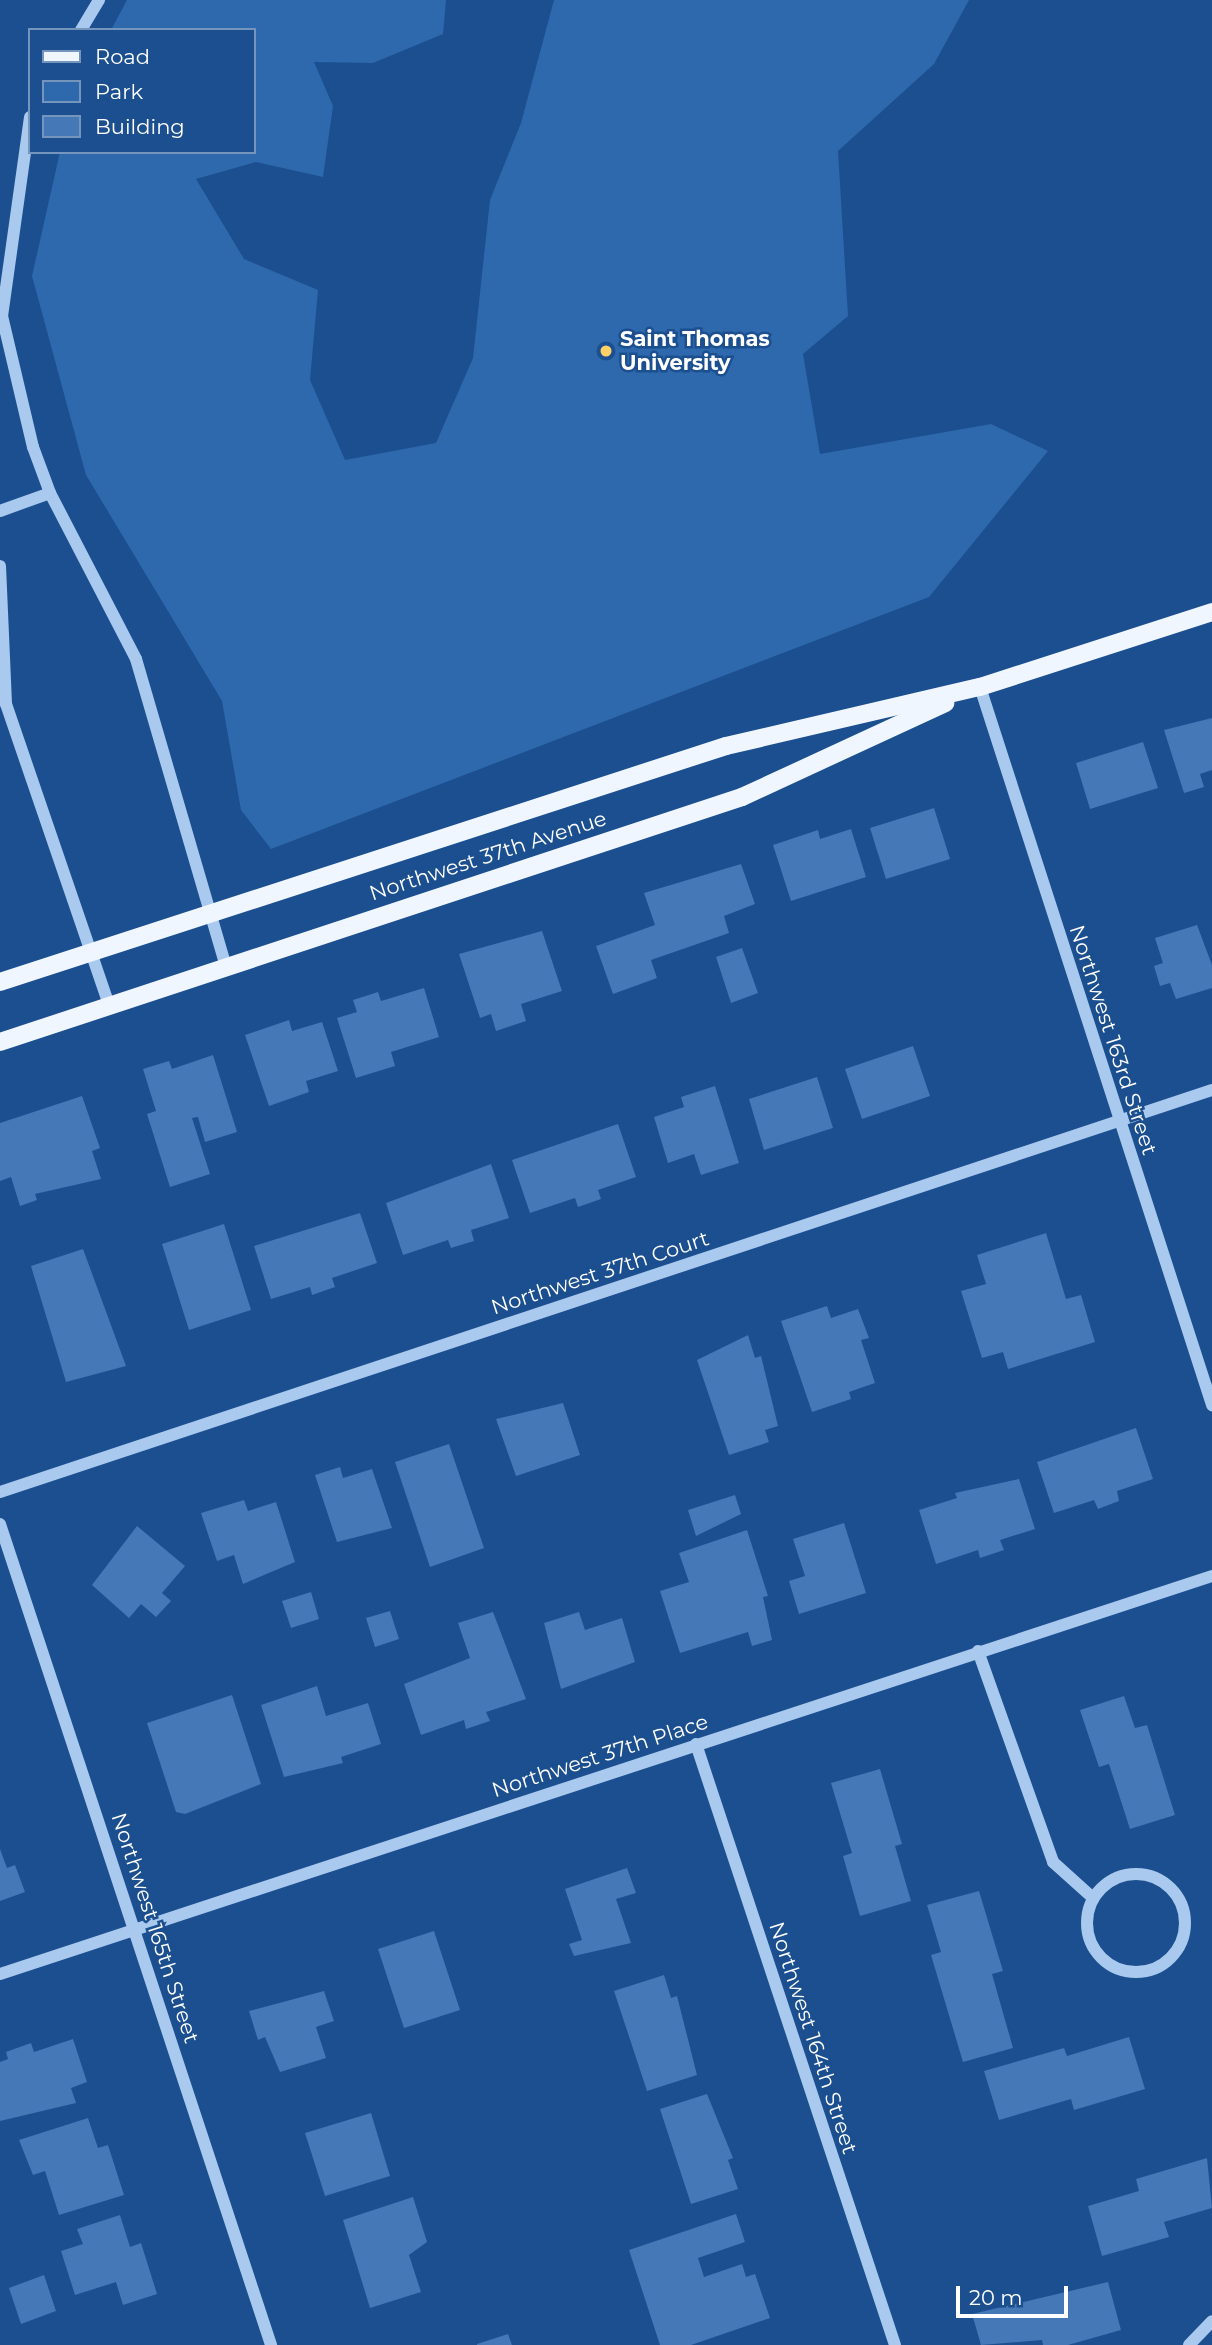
<!DOCTYPE html>
<html>
<head>
<meta charset="utf-8">
<style>
	body { margin:0 }
	#map { position:relative; width:1212px; height:2345px; overflow:hidden; background:#1b4f8f; font-family:Montserrat,sans-serif }
	div>[style] { position:absolute }
	.green>* { inset:0; background:#2e69ad }
	.building>* { inset:0; background:#4478b7 }
	.minor>* { height:12px; margin:-6px; padding:0 6px; transform-origin:6px; border-radius:6px; background:#a9c9ee }
	.minor>.ring { margin:-6px; padding:0; box-sizing:content-box; background:none; border:12px solid #a9c9ee; border-radius:50% }
	.major>* { height:18px; margin:-9px; padding:0 9px; transform-origin:9px; border-radius:9px; background:#f0f6ff }
	.dots>* { width:19px; height:19px; translate:-50% -50%; box-sizing:border-box; border:4px solid #1b4f8f; border-radius:50% }
	span { translate:-50% -50%; white-space:nowrap; text-align:center; line-height:1.15; -webkit-text-stroke:5px #1b4f8f; paint-order:stroke }
	.poi-label { font-size:21px; color:#fff; font-weight:700 }
	.left { translate:0 -50%; text-align:left }
	.street-label { font-size:21px; color:#fff }
	.legend { position:absolute; left:28px; top:28px; width:228px; height:126px; box-sizing:border-box; background:#1b4f8f; border:2px solid #7695bc; margin:0; padding:9px 12px; list-style:none; font-size:21px; color:#fff }
	.legend li { display:flex; align-items:center; gap:14px; height:35px }
	.legend b { width:35px; border:2px solid #7695bc }
	.scale { position:absolute; left:956px; top:2286px; width:112px; height:32px; box-sizing:border-box; border:4px solid #fff; border-top:0; padding-left:9px; font-size:21px; line-height:24px; white-space:nowrap; color:#fff; -webkit-text-stroke:5px #1b4f8f; paint-order:stroke }
</style>
</head>
<body>
<div id="map">
	<div class="green">
		<div style="clip-path:polygon(127px 0,446px 0,443px 34px,373px 63px,314px 62px,333px 106px,323px 177px,256px 162px,196px 179px,244px 259px,318px 290px,310px 380px,345px 460px,436px 443px,473px 358px,490px 200px,521px 123px,554px 0,969px 0,934px 64px,838px 151px,848px 316px,803px 354px,820px 454px,991px 424px,1048px 451px,929px 597px,271px 849px,241px 810px,222px 701px,86px 475px,32px 276px,60px 152px,254px 152px,254px 30px,111px 30px)"></div>
	</div>
	<div class="building">
		<div style="clip-path:polygon(1212px 718px,1212px 770px,1200px 774px,1204px 787px,1184px 793px,1164px 730px)"></div>
		<div style="clip-path:polygon(1143px 742px,1158px 788px,1090px 809px,1076px 763px)"></div>
		<div style="clip-path:polygon(934px 808px,950px 859px,886px 879px,870px 828px)"></div>
		<div style="clip-path:polygon(851px 829px,866px 877px,791px 901px,773px 845px,818px 830px,820px 839px)"></div>
		<div style="clip-path:polygon(741px 864px,755px 904px,724px 916px,729px 933px,651px 960px,657px 978px,613px 994px,596px 946px,655px 925px,644px 893px)"></div>
		<div style="clip-path:polygon(1197px 925px,1212px 965px,1212px 988px,1176px 999px,1170px 983px,1160px 986px,1154px 966px,1163px 963px,1155px 938px)"></div>
		<div style="clip-path:polygon(542px 931px,562px 991px,521px 1004px,526px 1021px,496px 1031px,491px 1014px,480px 1018px,459px 954px)"></div>
		<div style="clip-path:polygon(742px 948px,758px 993px,731px 1003px,716px 957px)"></div>
		<div style="clip-path:polygon(424px 988px,439px 1037px,391px 1052px,395px 1066px,356px 1078px,337px 1018px,357px 1012px,353px 1000px,378px 992px,381px 1001px)"></div>
		<div style="clip-path:polygon(289px 1020px,292px 1031px,322px 1022px,338px 1071px,306px 1081px,309px 1092px,269px 1106px,245px 1035px)"></div>
		<div style="clip-path:polygon(913px 1046px,930px 1096px,862px 1119px,845px 1069px)"></div>
		<div style="clip-path:polygon(213px 1055px,237px 1132px,205px 1142px,198px 1117px,192px 1118px,210px 1174px,170px 1187px,147px 1114px,156px 1111px,143px 1069px,169px 1061px,172px 1069px)"></div>
		<div style="clip-path:polygon(817px 1077px,833px 1128px,764px 1150px,749px 1099px)"></div>
		<div style="clip-path:polygon(715px 1086px,739px 1163px,701px 1175px,694px 1154px,668px 1163px,654px 1117px,684px 1107px,681px 1097px)"></div>
		<div style="clip-path:polygon(82px 1096px,100px 1148px,92px 1151px,101px 1179px,35px 1194px,37px 1200px,20px 1206px,11px 1177px,0 1181px,0 1123px)"></div>
		<div style="clip-path:polygon(618px 1124px,636px 1177px,598px 1190px,601px 1199px,578px 1207px,575px 1198px,530px 1213px,512px 1160px)"></div>
		<div style="clip-path:polygon(491px 1164px,509px 1218px,471px 1230px,474px 1241px,451px 1248px,448px 1240px,403px 1255px,386px 1203px)"></div>
		<div style="clip-path:polygon(360px 1213px,377px 1263px,332px 1278px,335px 1287px,312px 1295px,310px 1287px,271px 1299px,254px 1246px)"></div>
		<div style="clip-path:polygon(224px 1224px,251px 1310px,189px 1330px,162px 1244px)"></div>
		<div style="clip-path:polygon(1046px 1233px,1066px 1299px,1081px 1295px,1095px 1342px,1008px 1369px,1003px 1352px,982px 1358px,961px 1291px,986px 1284px,977px 1255px)"></div>
		<div style="clip-path:polygon(83px 1249px,126px 1366px,66px 1382px,31px 1266px)"></div>
		<div style="clip-path:polygon(827px 1306px,831px 1318px,858px 1309px,869px 1338px,861px 1340px,875px 1383px,849px 1392px,851px 1399px,812px 1412px,781px 1321px)"></div>
		<div style="clip-path:polygon(748px 1335px,755px 1358px,761px 1356px,778px 1426px,765px 1430px,769px 1442px,729px 1455px,697px 1360px)"></div>
		<div style="clip-path:polygon(563px 1403px,580px 1455px,516px 1476px,496px 1419px)"></div>
		<div style="clip-path:polygon(1136px 1428px,1153px 1479px,1117px 1491px,1119px 1501px,1098px 1509px,1094px 1500px,1054px 1513px,1037px 1462px)"></div>
		<div style="clip-path:polygon(449px 1444px,484px 1548px,430px 1567px,395px 1462px)"></div>
		<div style="clip-path:polygon(340px 1467px,343px 1478px,372px 1469px,392px 1528px,337px 1542px,315px 1475px)"></div>
		<div style="clip-path:polygon(1019px 1479px,1035px 1529px,1000px 1540px,1004px 1550px,980px 1558px,978px 1550px,936px 1564px,919px 1510px,957px 1498px,955px 1493px)"></div>
		<div style="clip-path:polygon(735px 1495px,741px 1514px,696px 1536px,688px 1510px)"></div>
		<div style="clip-path:polygon(244px 1500px,248px 1511px,276px 1502px,295px 1562px,243px 1584px,234px 1555px,217px 1561px,201px 1513px)"></div>
		<div style="clip-path:polygon(844px 1523px,866px 1593px,799px 1614px,789px 1581px,805px 1576px,793px 1539px)"></div>
		<div style="clip-path:polygon(137px 1526px,185px 1566px,162px 1593px,171px 1601px,156px 1617px,141px 1604px,129px 1618px,92px 1585px)"></div>
		<div style="clip-path:polygon(747px 1530px,768px 1596px,763px 1597px,772px 1640px,752px 1646px,748px 1632px,680px 1653px,660px 1591px,689px 1582px,679px 1553px)"></div>
		<div style="clip-path:polygon(311px 1592px,319px 1619px,291px 1628px,282px 1601px)"></div>
		<div style="clip-path:polygon(390px 1611px,399px 1639px,375px 1647px,366px 1618px)"></div>
		<div style="clip-path:polygon(493px 1612px,526px 1699px,486px 1712px,490px 1721px,466px 1729px,464px 1720px,421px 1735px,404px 1684px,470px 1658px,458px 1623px)"></div>
		<div style="clip-path:polygon(579px 1612px,585px 1630px,622px 1618px,635px 1662px,561px 1689px,544px 1623px)"></div>
		<div style="clip-path:polygon(317px 1686px,326px 1716px,368px 1703px,381px 1744px,341px 1757px,343px 1763px,284px 1777px,261px 1705px)"></div>
		<div style="clip-path:polygon(232px 1695px,261px 1784px,185px 1814px,176px 1812px,147px 1723px)"></div>
		<div style="clip-path:polygon(1124px 1696px,1135px 1728px,1147px 1725px,1175px 1815px,1130px 1829px,1109px 1764px,1099px 1767px,1080px 1710px)"></div>
		<div style="clip-path:polygon(880px 1769px,902px 1844px,895px 1846px,911px 1901px,860px 1916px,843px 1856px,852px 1853px,831px 1783px)"></div>
		<div style="clip-path:polygon(0 1849px,7px 1868px,15px 1865px,25px 1892px,0 1901px)"></div>
		<div style="clip-path:polygon(627px 1868px,636px 1893px,616px 1899px,631px 1943px,574px 1956px,569px 1944px,582px 1940px,565px 1889px)"></div>
		<div style="clip-path:polygon(979px 1891px,1003px 1971px,992px 1974px,1013px 2048px,963px 2062px,931px 1955px,941px 1952px,927px 1905px)"></div>
		<div style="clip-path:polygon(434px 1931px,460px 2010px,404px 2028px,378px 1949px)"></div>
		<div style="clip-path:polygon(664px 1975px,671px 1998px,677px 1996px,697px 2075px,647px 2091px,614px 1991px)"></div>
		<div style="clip-path:polygon(324px 1991px,334px 2021px,316px 2027px,326px 2058px,280px 2072px,265px 2037px,258px 2040px,249px 2011px)"></div>
		<div style="clip-path:polygon(1129px 2037px,1145px 2089px,1074px 2110px,1071px 2099px,999px 2120px,984px 2071px,1064px 2048px,1067px 2056px)"></div>
		<div style="clip-path:polygon(73px 2039px,87px 2082px,71px 2088px,76px 2103px,0 2121px,0 2062px,8px 2059px,6px 2052px,31px 2043px,34px 2052px)"></div>
		<div style="clip-path:polygon(707px 2094px,733px 2158px,728px 2160px,738px 2189px,691px 2204px,660px 2109px)"></div>
		<div style="clip-path:polygon(371px 2113px,390px 2176px,325px 2196px,305px 2133px)"></div>
		<div style="clip-path:polygon(88px 2118px,98px 2148px,108px 2145px,124px 2195px,59px 2215px,45px 2171px,33px 2175px,19px 2140px)"></div>
		<div style="clip-path:polygon(1207px 2158px,1212px 2208px,1164px 2222px,1169px 2237px,1102px 2256px,1088px 2206px,1139px 2191px,1136px 2179px)"></div>
		<div style="clip-path:polygon(413px 2197px,427px 2242px,409px 2255px,421px 2292px,370px 2308px,343px 2220px)"></div>
		<div style="clip-path:polygon(736px 2214px,745px 2242px,698px 2258px,704px 2277px,742px 2264px,746px 2277px,755px 2274px,770px 2318px,691px 2345px,660px 2345px,629px 2250px)"></div>
		<div style="clip-path:polygon(120px 2215px,130px 2247px,141px 2243px,157px 2294px,123px 2305px,116px 2282px,75px 2295px,61px 2251px,83px 2244px,77px 2229px)"></div>
		<div style="clip-path:polygon(44px 2275px,56px 2311px,21px 2324px,9px 2288px)"></div>
		<div style="clip-path:polygon(1108px 2282px,1121px 2330px,1068px 2345px,1043px 2345px,1042px 2340px,981px 2345px,972px 2314px)"></div>
		<div style="clip-path:polygon(508px 2334px,512px 2345px,477px 2345px,477px 2344px)"></div>
	</div>
	<div class="minor">
		<div style="left:81px;top:30px;width:35px;rotate:-59deg"></div>
		<div style="left:30px;top:117px;width:201px;rotate:98deg"></div>
		<div style="left:2px;top:316px;width:135px;rotate:76.7deg"></div>
		<div style="left:33px;top:447px;width:49px;rotate:69.7deg"></div>
		<div style="left:50px;top:493px;width:187px;rotate:62.6deg"></div>
		<div style="left:136px;top:659px;width:320px;rotate:73.7deg"></div>
		<div style="left:0;top:511px;width:53px;rotate:-19.8deg"></div>
		<div style="left:0;top:566px;width:138px;rotate:87.5deg"></div>
		<div style="left:6px;top:704px;width:318px;rotate:71.1deg"></div>
		<div style="left:980px;top:687px;width:755px;rotate:72.09deg"></div>
		<div style="left:0;top:1492px;width:1277px;rotate:-18.35deg"></div>
		<div style="left:0;top:1524px;width:865px;rotate:71.73deg"></div>
		<div style="left:978px;top:1651px;width:224px;rotate:70.4deg"></div>
		<div style="left:1053px;top:1862px;width:54px;rotate:42deg"></div>
		<div style="left:696px;top:1744px;width:633px;rotate:71.68deg"></div>
		<div class="ring" style="left:1087px;top:1874px;width:86px;height:86px"></div>
		<div style="left:0;top:1974px;width:1276px;rotate:-18.18deg"></div>
		<div style="left:1189px;top:2345px;width:33px;rotate:-46deg"></div>
	</div>
	<div class="major">
		<div style="left:0;top:982px;width:763px;rotate:-18.01deg"></div>
		<div style="left:726px;top:746px;width:261px;rotate:-13.1deg"></div>
		<div style="left:980px;top:687px;width:244px;rotate:-17.9deg"></div>
		<div style="left:0;top:1042px;width:781px;rotate:-18.27deg"></div>
		<div style="left:742px;top:797px;width:224px;rotate:-24.8deg"></div>
	</div>
	<div class="dots">
		<div style="left:606px;top:351px;background:#ffd166"></div>
	</div>
	<div class="poi-label">
		<span class="left" style="left:620px;top:351px">Saint Thomas<br>University</span>
	</div>
	<div class="street-label">
		<span style="left:488px;top:856px;rotate:-18deg">Northwest 37th Avenue</span>
		<span style="left:1113px;top:1040px;rotate:72deg">Northwest 163rd Street</span>
		<span style="left:600px;top:1273px;rotate:-18deg">Northwest 37th Court</span>
		<span style="left:600px;top:1756px;rotate:-18deg">Northwest 37th Place</span>
		<span style="left:155px;top:1928px;rotate:72deg">Northwest 165th Street</span>
		<span style="left:813px;top:2038px;rotate:72deg">Northwest 164th Street</span>
	</div>
	<ul class="legend">
	<li><b style="height:9px;background:#f0f6ff"></b>Road</li>
	<li><b style="height:19px;background:#2e69ad"></b>Park</li>
	<li><b style="height:19px;background:#4478b7"></b>Building</li>
	</ul>
	<div class="scale">20 m</div>
</div>
</body>
</html>
